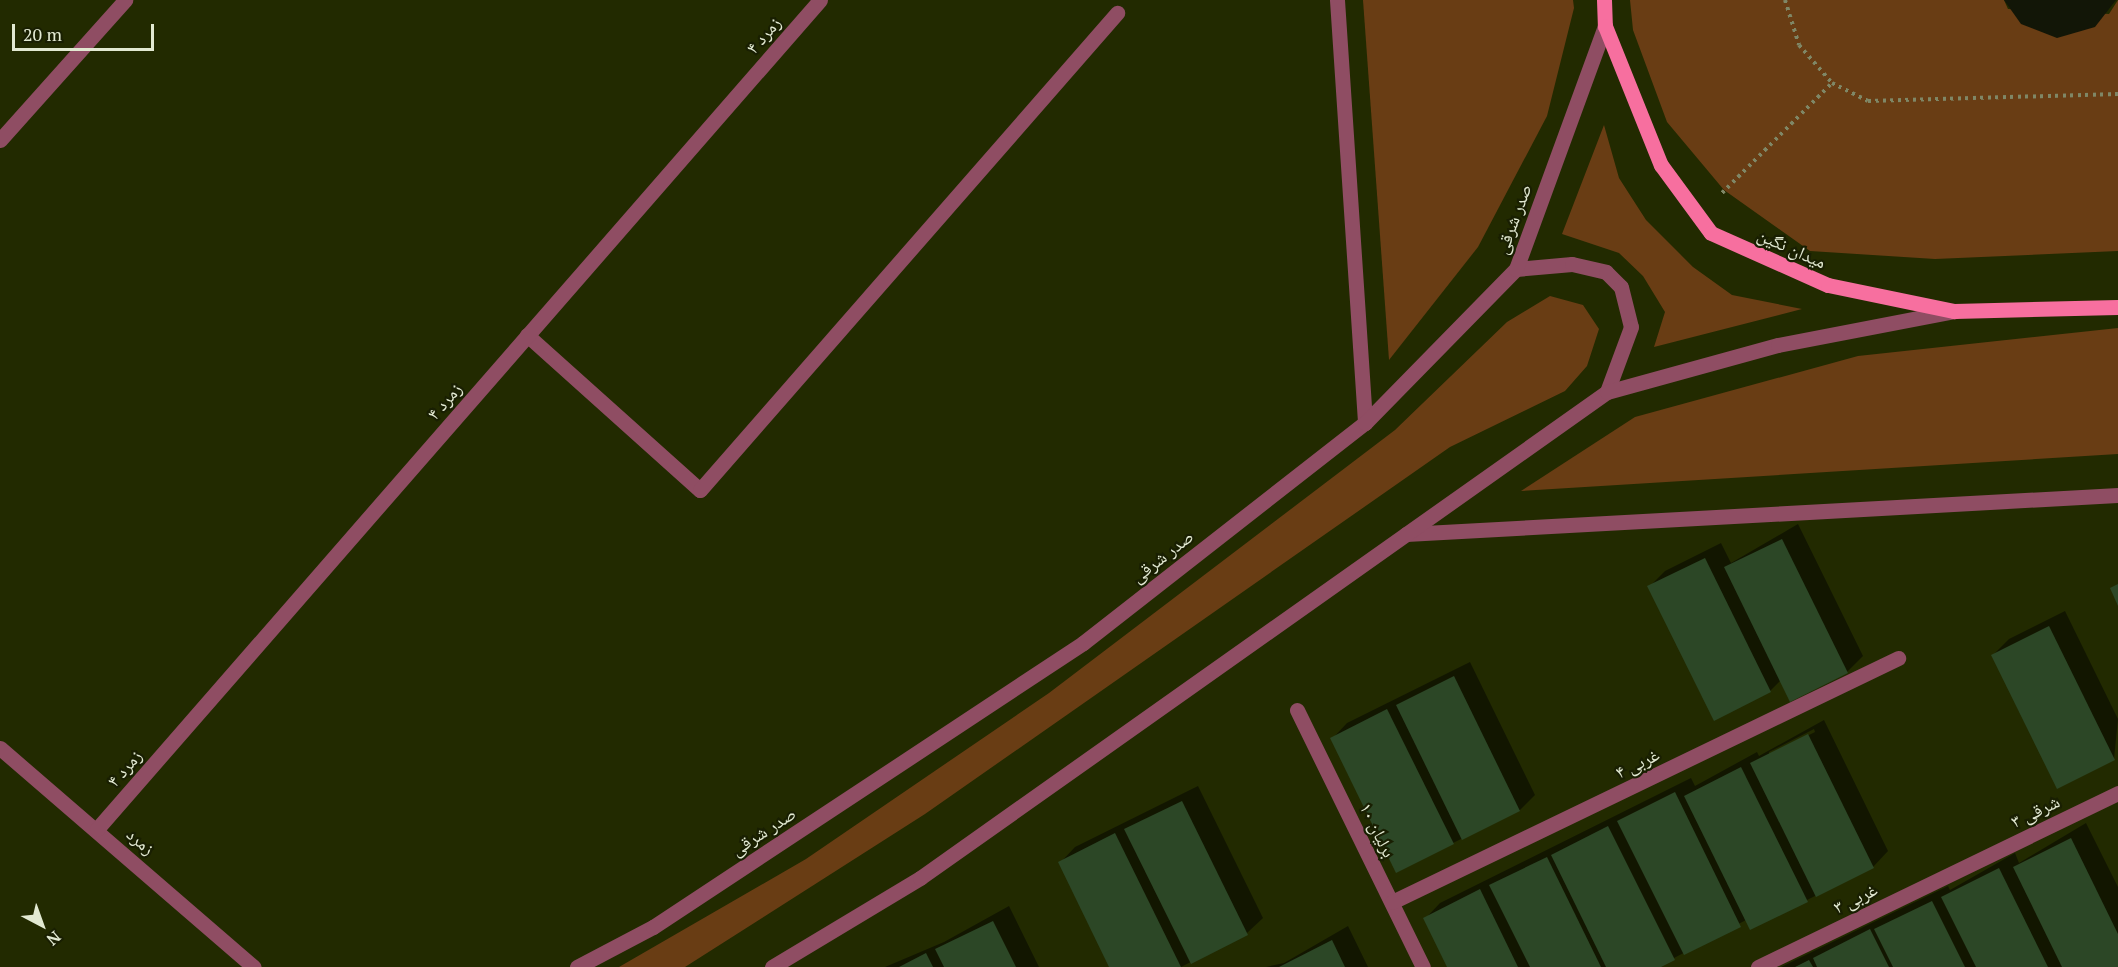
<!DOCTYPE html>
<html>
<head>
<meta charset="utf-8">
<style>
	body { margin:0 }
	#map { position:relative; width:2118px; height:967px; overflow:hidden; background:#222a00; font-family:"PT Serif","Noto Naskh Arabic",serif }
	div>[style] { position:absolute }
	.green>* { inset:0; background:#693d14 }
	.water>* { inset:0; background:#121607 }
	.shadow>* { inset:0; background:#0007 }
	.building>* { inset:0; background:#2c4726 }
	.path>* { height:4px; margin-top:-2px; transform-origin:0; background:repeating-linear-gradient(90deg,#7f8766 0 3px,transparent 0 7.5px) }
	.minor>* { height:15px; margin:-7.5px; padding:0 7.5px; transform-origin:7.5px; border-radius:7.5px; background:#8f4d63 }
	.major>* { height:15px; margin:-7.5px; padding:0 7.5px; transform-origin:7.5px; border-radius:7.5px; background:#f76f9f }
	span { translate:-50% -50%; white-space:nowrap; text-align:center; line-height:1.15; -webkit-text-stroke:4.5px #191f02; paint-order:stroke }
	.street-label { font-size:18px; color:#e2e9d2 }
	.north { position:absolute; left:12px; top:895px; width:60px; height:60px; -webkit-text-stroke:4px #191f02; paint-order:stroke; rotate:139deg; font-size:16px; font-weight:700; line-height:24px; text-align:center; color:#e2e9d2 }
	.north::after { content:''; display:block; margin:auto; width:21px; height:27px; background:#e2e9d2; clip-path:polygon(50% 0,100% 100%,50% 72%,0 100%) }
	.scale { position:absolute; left:12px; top:24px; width:142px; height:27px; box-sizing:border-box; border:3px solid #e2e9d2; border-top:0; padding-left:8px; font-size:18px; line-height:21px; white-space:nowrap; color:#e2e9d2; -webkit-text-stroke:4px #191f02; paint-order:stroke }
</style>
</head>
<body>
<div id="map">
	<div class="green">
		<div style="clip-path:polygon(1363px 0,1573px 0,1574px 8px,1547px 116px,1478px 247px,1389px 360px)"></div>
		<div style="clip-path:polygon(1630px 0,2004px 0,2008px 9px,2109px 14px,2118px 0,2118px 251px,1935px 259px,1810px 251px,1724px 190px,1667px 122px,1633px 30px)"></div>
		<div style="clip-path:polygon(1604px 125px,1619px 178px,1646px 220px,1693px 267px,1732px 295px,1802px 309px,1654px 347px,1665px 312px,1643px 276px,1619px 253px,1562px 234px)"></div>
		<div style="clip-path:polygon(1550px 296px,1583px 305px,1599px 329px,1587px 366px,1565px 391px,1450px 447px,925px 814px,685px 967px,619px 967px,806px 859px,1049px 693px,1395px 430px,1507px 322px)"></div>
		<div style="clip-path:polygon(2118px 328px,2118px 454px,1521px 491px,1635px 417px,1858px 356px)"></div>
	</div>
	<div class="water">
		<div style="clip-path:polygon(2004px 0,2116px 0,2095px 27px,2057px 38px,2021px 24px)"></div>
	</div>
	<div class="shadow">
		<div style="clip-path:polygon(1798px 524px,1863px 656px,1847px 672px,1781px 680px,1770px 691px,1649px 587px,1665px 571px,1721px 543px,1731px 563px)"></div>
		<div style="clip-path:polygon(2065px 611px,2118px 719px,2114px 759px,1993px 655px,2009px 639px)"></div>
		<div style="clip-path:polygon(1470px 662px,1535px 795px,1520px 810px,1453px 843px,1332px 739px,1347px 723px)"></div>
		<div style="clip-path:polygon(evenodd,1824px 720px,1888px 851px,1873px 867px,1807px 900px,1746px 920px,1657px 967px,1449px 967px,1425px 919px,1440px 903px,1691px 778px,1695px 786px,1757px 752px,1759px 756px,1824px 720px,1814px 729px,1815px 732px,1769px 755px,1769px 752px,1814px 729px)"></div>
		<div style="clip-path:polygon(1198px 786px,1263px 918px,1247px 933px,1181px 967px,1111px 967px,1060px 863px,1075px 847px)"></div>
		<div style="clip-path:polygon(2086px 823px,2118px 887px,2118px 967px,1781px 967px,1948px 886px,1950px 890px,2015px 853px,2019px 863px)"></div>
		<div style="clip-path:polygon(1009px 906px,1039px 967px,885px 967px,944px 942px)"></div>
		<div style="clip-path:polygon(1348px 926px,1368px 967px,1266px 967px,1284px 963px)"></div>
	</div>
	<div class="building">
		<div style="clip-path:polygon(1782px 539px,1848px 673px,1790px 702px,1724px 567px)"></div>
		<div style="clip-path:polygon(1705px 558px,1771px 692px,1714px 721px,1647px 586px)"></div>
		<div style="clip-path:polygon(2118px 584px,2118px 606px,2110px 588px)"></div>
		<div style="clip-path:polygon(2049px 626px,2115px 760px,2057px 789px,1991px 655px)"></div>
		<div style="clip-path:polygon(1454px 676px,1520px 811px,1462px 840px,1396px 705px)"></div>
		<div style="clip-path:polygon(1387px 709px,1454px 844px,1396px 873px,1330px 738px)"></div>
		<div style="clip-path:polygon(1808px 734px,1874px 868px,1816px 897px,1750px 763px)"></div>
		<div style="clip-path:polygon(1741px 767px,1808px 902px,1750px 930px,1684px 796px)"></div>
		<div style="clip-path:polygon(1675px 792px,1741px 927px,1684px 955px,1617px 821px)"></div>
		<div style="clip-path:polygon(1182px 801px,1248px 935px,1191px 964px,1124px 829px)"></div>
		<div style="clip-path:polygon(1608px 826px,1675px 960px,1661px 967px,1606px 967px,1551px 855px)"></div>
		<div style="clip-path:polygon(1115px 833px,1181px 967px,1109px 967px,1058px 862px)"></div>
		<div style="clip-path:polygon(2071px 838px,2118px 934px,2118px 967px,2062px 967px,2013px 867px)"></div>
		<div style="clip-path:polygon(1547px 857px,1601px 967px,1530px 967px,1489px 885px)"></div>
		<div style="clip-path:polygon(1999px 868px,2048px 967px,1976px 967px,1941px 897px)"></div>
		<div style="clip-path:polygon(1480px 889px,1518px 967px,1447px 967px,1423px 918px)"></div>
		<div style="clip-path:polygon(1932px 901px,1965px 967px,1893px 967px,1874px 929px)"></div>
		<div style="clip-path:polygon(993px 921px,1016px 967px,944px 967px,935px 949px)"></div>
		<div style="clip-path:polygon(1870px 929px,1889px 967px,1817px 967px,1813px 958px)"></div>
		<div style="clip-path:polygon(1332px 940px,1345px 967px,1279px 967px)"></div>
		<div style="clip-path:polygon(926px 953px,933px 967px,899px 967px)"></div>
		<div style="clip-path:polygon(1809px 960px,1813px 967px,1795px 967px)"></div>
	</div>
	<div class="path">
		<div style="left:1785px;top:0;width:47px;rotate:72.7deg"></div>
		<div style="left:1799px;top:45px;width:50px;rotate:49deg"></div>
		<div style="left:1832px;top:83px;width:40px;rotate:26.6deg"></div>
		<div style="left:1868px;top:101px;width:250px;rotate:-1.6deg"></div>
		<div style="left:1722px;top:193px;width:156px;rotate:-45deg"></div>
	</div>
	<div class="minor">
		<div style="left:1337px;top:0;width:424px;rotate:86.2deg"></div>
		<div style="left:0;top:140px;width:188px;rotate:-48.2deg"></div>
		<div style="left:1516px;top:269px;width:56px;rotate:-5.1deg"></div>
		<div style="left:1572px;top:264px;width:35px;rotate:13deg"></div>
		<div style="left:1606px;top:272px;width:21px;rotate:45deg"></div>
		<div style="left:1621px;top:287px;width:41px;rotate:76deg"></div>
		<div style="left:1631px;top:327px;width:69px;rotate:110.3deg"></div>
		<div style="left:527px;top:335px;width:232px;rotate:41.9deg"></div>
		<div style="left:700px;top:490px;width:634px;rotate:-48.84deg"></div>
		<div style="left:1406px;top:534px;width:713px;rotate:-3.14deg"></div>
		<div style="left:1297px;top:710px;width:286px;rotate:63.9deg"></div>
		<div style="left:0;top:748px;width:335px;rotate:40.8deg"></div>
		<div style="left:97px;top:829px;width:1100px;rotate:-48.91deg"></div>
		<div style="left:1392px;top:902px;width:562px;rotate:-25.74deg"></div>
		<div style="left:577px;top:967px;width:86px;rotate:-27.8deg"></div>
		<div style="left:653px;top:927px;width:515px;rotate:-33.44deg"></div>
		<div style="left:1083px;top:643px;width:358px;rotate:-38deg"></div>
		<div style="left:1365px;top:423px;width:216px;rotate:-45.6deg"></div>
		<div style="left:1516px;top:269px;width:259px;rotate:-69.9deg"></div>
		<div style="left:772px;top:967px;width:173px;rotate:-31deg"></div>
		<div style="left:920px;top:878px;width:842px;rotate:-35.28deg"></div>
		<div style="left:1607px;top:392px;width:177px;rotate:-15.4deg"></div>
		<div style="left:1778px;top:345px;width:179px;rotate:-10.9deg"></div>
		<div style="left:1758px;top:967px;width:400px;rotate:-25.8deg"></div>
	</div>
	<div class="major">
		<div style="left:1604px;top:0;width:26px;rotate:88deg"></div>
		<div style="left:1605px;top:26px;width:150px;rotate:68.1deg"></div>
		<div style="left:1661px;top:165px;width:84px;rotate:53.7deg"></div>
		<div style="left:1711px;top:233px;width:128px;rotate:24deg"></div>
		<div style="left:1828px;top:285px;width:129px;rotate:11.7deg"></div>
		<div style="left:1954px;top:311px;width:164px;rotate:-1.4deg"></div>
	</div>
	<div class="street-label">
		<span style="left:763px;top:35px;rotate:-49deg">زمرد ۴</span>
		<span style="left:1513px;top:219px;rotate:-70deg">صدر شرقی</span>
		<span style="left:1792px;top:248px;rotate:24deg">میدان نگین</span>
		<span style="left:444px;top:401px;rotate:-49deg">زمرد ۴</span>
		<span style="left:1162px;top:556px;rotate:-38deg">صدر شرقی</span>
		<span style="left:1637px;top:763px;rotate:-26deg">۴ غربی</span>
		<span style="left:124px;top:768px;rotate:-49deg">زمرد ۴</span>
		<span style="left:2035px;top:811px;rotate:-26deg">۳ شرقی</span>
		<span style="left:1378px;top:830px;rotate:64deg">برلیان ۱۰</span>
		<span style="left:763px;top:831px;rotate:-33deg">صدر شرقی</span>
		<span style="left:141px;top:841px;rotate:41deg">زمرد</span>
		<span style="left:1855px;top:898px;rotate:-26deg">۳ غربی</span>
	</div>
	<div class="north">N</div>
	<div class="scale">20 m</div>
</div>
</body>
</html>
